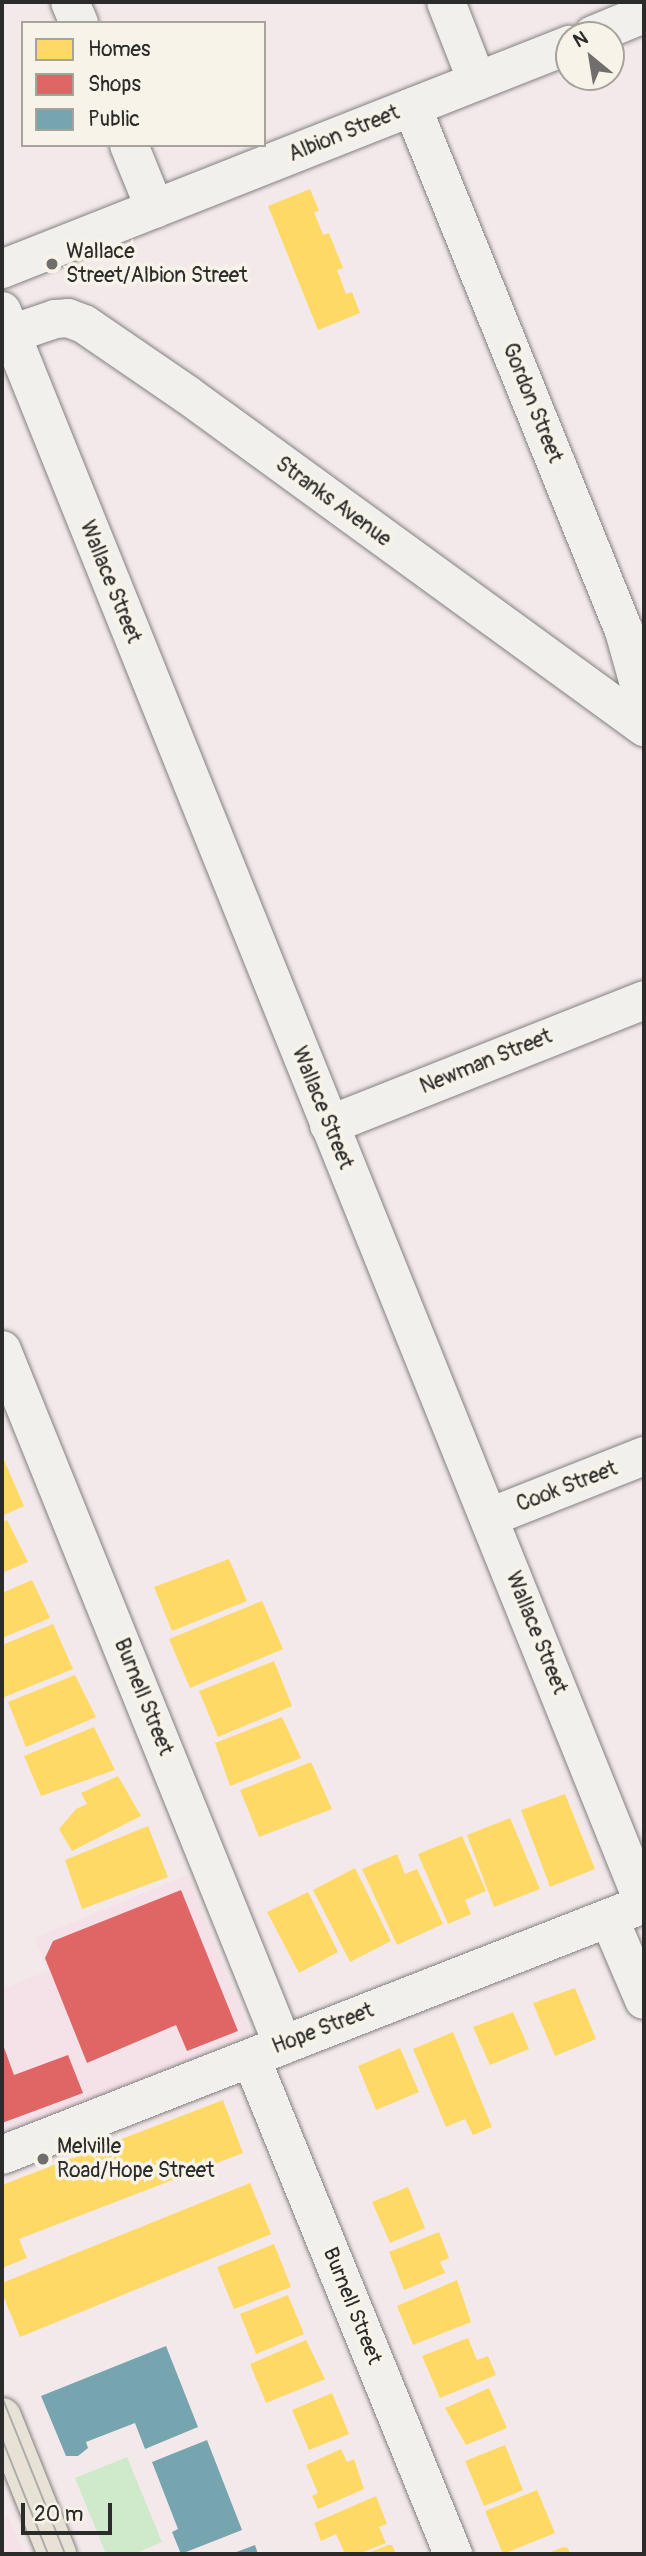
<!DOCTYPE html>
<html>
<head>
<meta charset="utf-8">
<style>
	body { margin:0 }
	#map { position:relative; width:646px; height:2556px; overflow:hidden; background:#f3e9ea; font-family:Pangolin,sans-serif }
	div>[style] { position:absolute }
	.built>* { inset:0; background:#f5e1e8 }
	.green>* { inset:0; background:#ceeaca }
	.homes>* { inset:0; background:#ffd966 }
	.shops>* { inset:0; background:#e06666 }
	.public>* { inset:0; background:#76a5af }
	.roads { filter:drop-shadow(0 0 2px #858081) drop-shadow(0 0 2px #858081) }
	.minor>* { height:38px; margin:-19px; padding:0 19px; transform-origin:19px; border-radius:19px; background:#f2f0ed }
	.major>* { height:38px; margin:-19px; padding:0 19px; transform-origin:19px; border-radius:19px; background:#e7e2d5 }
	.tram>* { height:2px; margin:-1px; padding:0 1px; transform-origin:1px; border-radius:1px; background:#aeacaa }
	.dots>* { width:19px; height:19px; translate:-50% -50%; box-sizing:border-box; border:4px solid #f7f3e8; border-radius:50% }
	span { translate:-50% -50%; white-space:nowrap; text-align:center; line-height:1.15; -webkit-text-stroke:7px #f7f3e8; paint-order:stroke }
	.street-label { font-size:21px; color:#2b2b2b }
	.poi-label { font-size:21px; color:#2b2b2b }
	.left { translate:0 -50%; text-align:left }
	.frame { position:absolute; inset:0; border:4px solid #2b2b2b; pointer-events:none }
	.legend { position:absolute; left:21px; top:21px; width:245px; height:126px; box-sizing:border-box; background:#f7f3e8; border:2px solid #a5a39c; margin:0; padding:9px 12px; list-style:none; font-size:21px; color:#2b2b2b }
	.legend li { display:flex; align-items:center; gap:14px; height:35px }
	.legend b { width:35px; border:2px solid #a5a39c }
	.north { position:absolute; left:555px; top:21px; width:70px; height:70px; box-sizing:border-box; background:#f7f3e8; border:2px solid #a5a39c; border-radius:50%; rotate:330deg; font-size:19px; font-weight:700; line-height:28px; text-align:center; color:#2b2b2b }
	.north::after { content:''; display:block; margin:auto; width:24px; height:32px; background:#716e6e; clip-path:polygon(50% 0,100% 100%,50% 72%,0 100%) }
	.scale { position:absolute; left:21px; top:2503px; width:91px; height:32px; box-sizing:border-box; border:4px solid #2b2b2b; border-top:0; padding-left:9px; font-size:21px; line-height:24px; white-space:nowrap; color:#2b2b2b; -webkit-text-stroke:5px #f7f3e8; paint-order:stroke }
</style>
</head>
<body>
<div id="map">
	<div class="built">
		<div style="clip-path:polygon(187px 1875px,251px 2036px,2px 2134px,2px 1989px,48px 1971px,35px 1938px)"></div>
		<div style="clip-path:polygon(8px 2516px,24px 2554px,2px 2554px,2px 2518px)"></div>
	</div>
	<div class="green">
		<div style="clip-path:polygon(127px 2457px,162px 2542px,134px 2554px,106px 2554px,75px 2478px)"></div>
	</div>
	<div class="homes">
		<div style="clip-path:polygon(310px 189px,319px 211px,314px 212px,323px 235px,329px 233px,343px 268px,337px 270px,346px 294px,352px 292px,360px 313px,318px 330px,268px 206px)"></div>
		<div style="clip-path:polygon(4px 1460px,24px 1506px,2px 1516px,2px 1461px)"></div>
		<div style="clip-path:polygon(7px 1520px,28px 1562px,2px 1573px,2px 1522px)"></div>
		<div style="clip-path:polygon(229px 1559px,247px 1601px,172px 1631px,154px 1587px)"></div>
		<div style="clip-path:polygon(32px 1580px,50px 1618px,2px 1638px,2px 1593px)"></div>
		<div style="clip-path:polygon(262px 1601px,283px 1649px,190px 1688px,169px 1639px)"></div>
		<div style="clip-path:polygon(53px 1624px,73px 1669px,2px 1698px,2px 1645px)"></div>
		<div style="clip-path:polygon(274px 1661px,292px 1706px,218px 1737px,199px 1691px)"></div>
		<div style="clip-path:polygon(75px 1675px,96px 1717px,26px 1747px,8px 1702px)"></div>
		<div style="clip-path:polygon(282px 1717px,301px 1758px,230px 1786px,215px 1743px)"></div>
		<div style="clip-path:polygon(94px 1727px,115px 1770px,41px 1796px,24px 1756px)"></div>
		<div style="clip-path:polygon(311px 1762px,332px 1809px,259px 1837px,240px 1790px)"></div>
		<div style="clip-path:polygon(118px 1776px,141px 1816px,72px 1851px,59px 1829px,76px 1809px,87px 1804px,81px 1793px)"></div>
		<div style="clip-path:polygon(565px 1794px,595px 1869px,550px 1887px,521px 1810px)"></div>
		<div style="clip-path:polygon(510px 1818px,540px 1889px,494px 1907px,467px 1835px)"></div>
		<div style="clip-path:polygon(148px 1826px,168px 1877px,82px 1909px,65px 1860px)"></div>
		<div style="clip-path:polygon(462px 1836px,486px 1891px,465px 1900px,471px 1914px,448px 1924px,418px 1854px)"></div>
		<div style="clip-path:polygon(397px 1854px,405px 1874px,417px 1869px,443px 1924px,397px 1945px,362px 1869px)"></div>
		<div style="clip-path:polygon(355px 1868px,391px 1941px,350px 1962px,313px 1890px)"></div>
		<div style="clip-path:polygon(308px 1892px,338px 1952px,299px 1973px,267px 1912px)"></div>
		<div style="clip-path:polygon(575px 1988px,596px 2039px,555px 2056px,533px 2003px)"></div>
		<div style="clip-path:polygon(513px 2012px,529px 2049px,490px 2065px,473px 2027px)"></div>
		<div style="clip-path:polygon(453px 2032px,492px 2127px,473px 2135px,465px 2119px,446px 2127px,413px 2049px)"></div>
		<div style="clip-path:polygon(400px 2048px,419px 2092px,376px 2110px,358px 2066px)"></div>
		<div style="clip-path:polygon(223px 2100px,243px 2153px,19px 2239px,27px 2258px,2px 2268px,2px 2185px)"></div>
		<div style="clip-path:polygon(250px 2183px,271px 2234px,20px 2337px,2px 2293px,2px 2283px)"></div>
		<div style="clip-path:polygon(408px 2187px,425px 2228px,390px 2243px,372px 2202px)"></div>
		<div style="clip-path:polygon(439px 2232px,449px 2258px,440px 2262px,445px 2273px,404px 2290px,389px 2252px)"></div>
		<div style="clip-path:polygon(274px 2244px,291px 2287px,234px 2309px,217px 2267px)"></div>
		<div style="clip-path:polygon(457px 2280px,471px 2322px,413px 2345px,397px 2306px)"></div>
		<div style="clip-path:polygon(288px 2295px,304px 2334px,256px 2354px,240px 2314px)"></div>
		<div style="clip-path:polygon(468px 2338px,477px 2360px,488px 2356px,496px 2375px,440px 2398px,422px 2356px)"></div>
		<div style="clip-path:polygon(306px 2340px,325px 2379px,266px 2403px,250px 2364px)"></div>
		<div style="clip-path:polygon(489px 2388px,507px 2428px,466px 2445px,445px 2408px)"></div>
		<div style="clip-path:polygon(332px 2393px,349px 2434px,309px 2450px,292px 2410px)"></div>
		<div style="clip-path:polygon(505px 2445px,523px 2490px,484px 2506px,465px 2461px)"></div>
		<div style="clip-path:polygon(341px 2449px,347px 2462px,354px 2459px,364px 2489px,318px 2509px,312px 2496px,318px 2493px,306px 2465px)"></div>
		<div style="clip-path:polygon(537px 2490px,555px 2533px,503px 2554px,485px 2511px)"></div>
		<div style="clip-path:polygon(376px 2496px,387px 2524px,379px 2527px,386px 2543px,358px 2554px,345px 2554px,336px 2534px,321px 2541px,314px 2523px)"></div>
		<div style="clip-path:polygon(388px 2545px,392px 2545px,396px 2554px,366px 2554px)"></div>
		<div style="clip-path:polygon(563px 2547px,568px 2548px,570px 2554px,546px 2554px)"></div>
	</div>
	<div class="shops">
		<div style="clip-path:polygon(181px 1890px,238px 2031px,187px 2051px,176px 2025px,87px 2063px,45px 1958px,53px 1941px)"></div>
		<div style="clip-path:polygon(2px 2042px,14px 2075px,68px 2055px,83px 2093px,2px 2123px)"></div>
	</div>
	<div class="public">
		<div style="clip-path:polygon(166px 2346px,198px 2427px,145px 2449px,135px 2423px,86px 2442px,88px 2448px,78px 2456px,66px 2456px,41px 2396px)"></div>
		<div style="clip-path:polygon(207px 2440px,242px 2530px,181px 2554px,172px 2532px,178px 2529px,152px 2462px)"></div>
		<div style="clip-path:polygon(255px 2545px,258px 2554px,231px 2554px)"></div>
	</div>
	<div class="roads">
		<div class="minor">
			<div style="left:70px;top:2px;width:23px;rotate:67deg"></div>
			<div style="left:446px;top:2px;width:85px;rotate:68.6deg"></div>
			<div style="left:593px;top:35px;width:55px;rotate:-22.4deg"></div>
			<div style="left:412px;top:107px;width:565px;rotate:67.97deg"></div>
			<div style="left:624px;top:631px;width:74px;rotate:74.3deg"></div>
			<div style="left:129px;top:145px;width:69px;rotate:67.9deg"></div>
			<div style="left:2px;top:269px;width:610px;rotate:-21.56deg"></div>
			<div style="left:2px;top:311px;width:1718px;rotate:68.05deg"></div>
			<div style="left:11px;top:334px;width:46px;rotate:-18.8deg"></div>
			<div style="left:55px;top:319px;width:13px;rotate:-4deg"></div>
			<div style="left:68px;top:318px;width:17px;rotate:21deg"></div>
			<div style="left:84px;top:324px;width:127px;rotate:34.4deg"></div>
			<div style="left:189px;top:396px;width:563px;rotate:36.03deg"></div>
			<div style="left:329px;top:1125px;width:339px;rotate:-21.6deg"></div>
			<div style="left:2px;top:1350px;width:750px;rotate:67.99deg"></div>
			<div style="left:490px;top:1517px;width:166px;rotate:-21.6deg"></div>
			<div style="left:609px;top:1918px;width:89px;rotate:66.9deg"></div>
			<div style="left:251px;top:2058px;width:536px;rotate:67.84deg"></div>
			<div style="left:2px;top:2155px;width:689px;rotate:-21.35deg"></div>
		</div>
		<div class="major">
			<div style="left:2px;top:2417px;width:148px;rotate:68.1deg"></div>
		</div>
	</div>
	<div class="tram">
		<div style="left:2px;top:2397px;width:169px;rotate:68.1deg"></div>
		<div style="left:2px;top:2439px;width:124px;rotate:68.2deg"></div>
	</div>
	<div class="dots">
		<div style="left:52px;top:264px;background:#716e6e"></div>
		<div style="left:43px;top:2159px;background:#716e6e"></div>
	</div>
	<div class="street-label">
		<span style="left:344px;top:134px;rotate:-22deg">Albion Street</span>
		<span style="left:532px;top:403px;rotate:68deg">Gordon Street</span>
		<span style="left:333px;top:502px;rotate:36deg">Stranks Avenue</span>
		<span style="left:110px;top:582px;rotate:68deg">Wallace Street</span>
		<span style="left:486px;top:1062px;rotate:-22deg">Newman Street</span>
		<span style="left:322px;top:1108px;rotate:68deg">Wallace Street</span>
		<span style="left:567px;top:1487px;rotate:-21deg">Cook Street</span>
		<span style="left:536px;top:1633px;rotate:68deg">Wallace Street</span>
		<span style="left:143px;top:1697px;rotate:68deg">Burnell Street</span>
		<span style="left:323px;top:2029px;rotate:-21deg">Hope Street</span>
		<span style="left:352px;top:2306px;rotate:68deg">Burnell Street</span>
	</div>
	<div class="poi-label">
		<span class="left" style="left:66px;top:264px">Wallace<br>Street/Albion Street</span>
		<span class="left" style="left:57px;top:2159px">Melville<br>Road/Hope Street</span>
	</div>
	<div class="frame"></div>
	<ul class="legend">
	<li><b style="height:19px;background:#ffd966"></b>Homes</li>
	<li><b style="height:19px;background:#e06666"></b>Shops</li>
	<li><b style="height:19px;background:#76a5af"></b>Public</li>
	</ul>
	<div class="north">N</div>
	<div class="scale">20 m</div>
</div>
</body>
</html>
